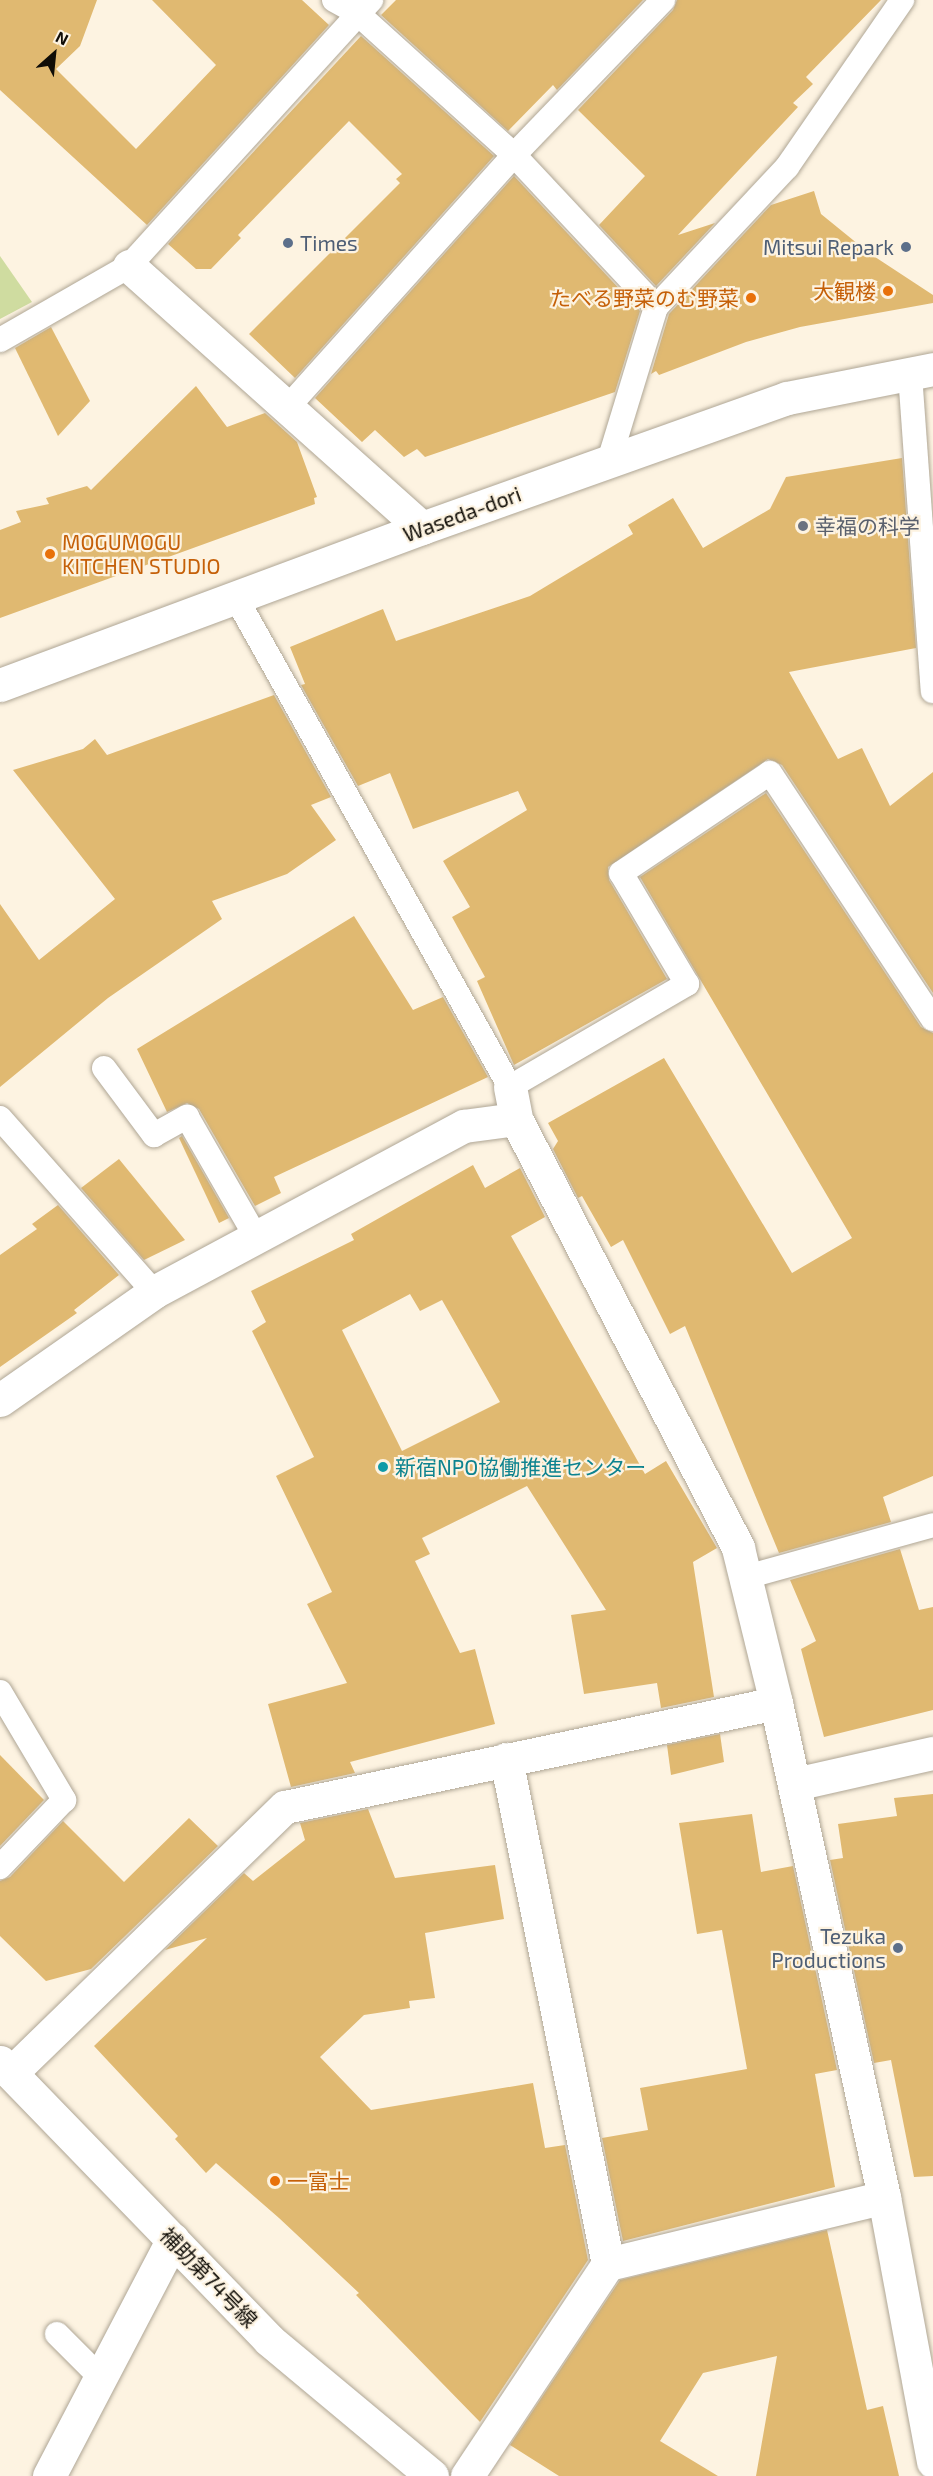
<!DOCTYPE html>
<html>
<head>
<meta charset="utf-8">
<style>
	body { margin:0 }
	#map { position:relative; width:933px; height:2476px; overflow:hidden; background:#fdf3e1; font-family:"Exo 2","Noto Sans JP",sans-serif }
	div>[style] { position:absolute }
	.green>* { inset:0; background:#cfdca0 }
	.building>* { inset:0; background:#e0b971 }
	.roads { filter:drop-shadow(0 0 2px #afa695) drop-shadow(0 0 2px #afa695) }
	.service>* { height:24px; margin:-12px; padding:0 12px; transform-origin:12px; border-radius:12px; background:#fff }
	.minor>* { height:33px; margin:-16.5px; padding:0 16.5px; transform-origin:16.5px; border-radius:16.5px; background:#fff }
	.tertiary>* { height:33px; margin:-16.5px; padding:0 16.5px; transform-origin:16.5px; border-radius:16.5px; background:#fff }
	.primary>* { height:33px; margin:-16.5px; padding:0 16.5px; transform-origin:16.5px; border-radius:16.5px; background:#fff }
	.dots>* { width:16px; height:16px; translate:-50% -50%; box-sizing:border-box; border:3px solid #fdf3e1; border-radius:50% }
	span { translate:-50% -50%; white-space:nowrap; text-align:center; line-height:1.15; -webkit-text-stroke:4.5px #fdf3e1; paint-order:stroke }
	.service-label { font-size:21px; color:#4e5e75 }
	.left { translate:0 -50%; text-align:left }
	.right { translate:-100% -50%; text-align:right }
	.food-label { font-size:21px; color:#c56008 }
	.street-label { font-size:21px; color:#100d07 }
	.worship-label { font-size:21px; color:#5b616d }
	.culture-label { font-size:21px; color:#0d838f }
	.north { position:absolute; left:24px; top:24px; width:60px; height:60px; -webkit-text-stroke:4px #fdf3e1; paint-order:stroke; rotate:27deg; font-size:16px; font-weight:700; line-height:24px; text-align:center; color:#100d07 }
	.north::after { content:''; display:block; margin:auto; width:21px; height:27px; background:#100d07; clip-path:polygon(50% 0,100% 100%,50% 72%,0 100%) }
</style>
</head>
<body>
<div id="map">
	<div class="green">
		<div style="clip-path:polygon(0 256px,32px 302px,0 319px)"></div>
	</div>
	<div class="building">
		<div style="clip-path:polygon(0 0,97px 0,80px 46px,56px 69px,136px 149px,216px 65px,152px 0,302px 0,329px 25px,147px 225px,0 90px)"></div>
		<div style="clip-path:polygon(396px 0,643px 0,557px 90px,553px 85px,508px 131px,381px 15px)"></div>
		<div style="clip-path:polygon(677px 0,881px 0,806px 77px,813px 84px,793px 103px,798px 107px,678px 235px,715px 223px,656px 286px,599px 225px,645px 176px,578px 110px,673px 10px)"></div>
		<div style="clip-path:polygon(361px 36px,494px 156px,295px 378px,249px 334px,400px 183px,396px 179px,402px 174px,349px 121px,238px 235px,241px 238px,211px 269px,196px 269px,168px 244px)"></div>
		<div style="clip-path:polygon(514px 176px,640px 311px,615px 392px,425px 457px,417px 449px,404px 457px,375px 430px,362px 442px,315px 398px)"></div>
		<div style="clip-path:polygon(814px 191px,821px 214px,869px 253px,933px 295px,933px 303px,800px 327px,746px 342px,659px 375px,656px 371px,651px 374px,669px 314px,771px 205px)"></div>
		<div style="clip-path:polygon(51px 327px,90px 401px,58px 436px,15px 348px)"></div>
		<div style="clip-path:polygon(196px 386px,227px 427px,265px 413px,297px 442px,317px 497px,314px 498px,315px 504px,0 618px,0 530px,21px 522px,16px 511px,49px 504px,46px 498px,87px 486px,91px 490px)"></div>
		<div style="clip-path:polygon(902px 458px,916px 648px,789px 672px,838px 759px,862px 748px,890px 806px,933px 772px,933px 993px,782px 765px,768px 759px,608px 867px,609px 880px,667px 979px,514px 1065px,477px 981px,485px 977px,452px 917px,470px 907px,443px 861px,527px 810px,518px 791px,413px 829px,390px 773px,358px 786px,301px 685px,305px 684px,290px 647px,383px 609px,396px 641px,530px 596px,633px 534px,628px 525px,673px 498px,703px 548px,770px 509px,786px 477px)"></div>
		<div style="clip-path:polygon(274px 695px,331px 797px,311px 805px,336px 840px,287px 874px,212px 901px,222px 919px,108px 998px,0 1087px,0 904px,39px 960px,115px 899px,13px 770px,83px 749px,95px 739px,107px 755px)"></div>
		<div style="clip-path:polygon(766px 793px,921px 1027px,933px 1033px,933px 1476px,883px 1497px,891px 1522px,779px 1553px,685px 1326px,670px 1334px,623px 1240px,611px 1247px,582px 1196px,578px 1198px,553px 1149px,558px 1141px,548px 1123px,664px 1058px,792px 1273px,852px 1238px,640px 877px)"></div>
		<div style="clip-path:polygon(354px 916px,413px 1010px,443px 997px,488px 1077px,274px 1177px,281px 1193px,255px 1206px,199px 1109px,187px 1103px,167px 1112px,137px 1049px)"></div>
		<div style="clip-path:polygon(182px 1136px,229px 1218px,219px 1223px,179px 1138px)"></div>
		<div style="clip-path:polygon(119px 1159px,185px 1240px,144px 1260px,81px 1188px)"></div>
		<div style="clip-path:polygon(evenodd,473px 1165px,485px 1188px,520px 1168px,545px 1217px,511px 1236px,645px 1474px,666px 1461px,717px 1548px,693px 1562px,714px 1697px,661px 1708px,657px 1683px,584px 1694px,571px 1615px,606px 1610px,527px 1486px,422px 1538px,430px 1554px,415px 1561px,460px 1653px,475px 1649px,495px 1724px,350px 1762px,355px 1773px,291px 1787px,268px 1704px,347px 1683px,307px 1604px,332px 1592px,276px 1476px,314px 1457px,252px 1331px,266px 1322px,251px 1291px,354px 1240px,351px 1234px,473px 1165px,410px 1294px,420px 1311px,442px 1300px,500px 1402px,402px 1451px,342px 1330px,410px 1294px)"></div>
		<div style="clip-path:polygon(58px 1205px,119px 1275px,74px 1310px,77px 1313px,0 1367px,0 1255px,37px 1229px,32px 1224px)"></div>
		<div style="clip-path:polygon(900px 1549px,919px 1610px,933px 1607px,933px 1710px,824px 1737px,801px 1649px,816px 1641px,790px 1580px)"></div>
		<div style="clip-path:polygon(720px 1734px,724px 1762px,671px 1775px,667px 1745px)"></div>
		<div style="clip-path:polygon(0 1755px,44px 1800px,0 1846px)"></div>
		<div style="clip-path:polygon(933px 1794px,933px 2176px,914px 2177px,891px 2060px,874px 2063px,830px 1860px,843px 1858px,838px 1824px,897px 1816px,894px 1798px)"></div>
		<div style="clip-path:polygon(368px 1809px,395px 1878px,495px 1865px,504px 1919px,425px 1933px,435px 1998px,409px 2001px,410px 2008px,364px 2015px,320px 2057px,371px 2110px,533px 2083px,545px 2148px,565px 2145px,588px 2260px,480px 2422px,356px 2295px,359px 2293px,279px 2218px,216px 2163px,206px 2173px,175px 2139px,178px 2136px,94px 2046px,207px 1938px,165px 1950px,244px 1873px,253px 1881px,305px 1840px,300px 1823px)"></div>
		<div style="clip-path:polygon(752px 1814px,761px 1872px,793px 1866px,837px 2070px,815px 2074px,835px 2187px,623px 2241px,602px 2138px,648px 2130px,640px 2088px,747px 2069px,722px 1930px,697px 1934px,679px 1823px)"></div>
		<div style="clip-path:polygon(189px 1818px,218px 1846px,91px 1969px,46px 1981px,0 1936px,0 1881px,10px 1877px,63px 1821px,124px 1882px)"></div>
		<div style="clip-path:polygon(827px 2230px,867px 2410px,883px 2406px,899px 2476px,756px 2476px,777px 2356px,703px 2373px,660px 2441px,718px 2476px,559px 2476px,510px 2445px,620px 2280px)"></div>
	</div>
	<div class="roads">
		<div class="service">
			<div style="left:334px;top:0;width:26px;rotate:29deg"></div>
			<div style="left:357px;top:13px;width:212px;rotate:42.1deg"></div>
			<div style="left:514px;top:155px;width:208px;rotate:46.9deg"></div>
			<div style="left:656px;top:307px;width:161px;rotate:107deg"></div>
			<div style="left:656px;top:307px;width:192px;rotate:-46.9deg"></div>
			<div style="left:787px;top:167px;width:203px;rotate:-55.4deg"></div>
			<div style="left:0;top:340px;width:149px;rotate:-29.8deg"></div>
			<div style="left:129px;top:266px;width:360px;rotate:-47.7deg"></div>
			<div style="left:910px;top:374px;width:318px;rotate:85.9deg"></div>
			<div style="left:287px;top:408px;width:340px;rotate:-48.1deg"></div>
			<div style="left:514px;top:155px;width:215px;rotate:-46.1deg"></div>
			<div style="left:235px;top:596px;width:563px;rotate:60.75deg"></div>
			<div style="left:510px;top:1087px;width:205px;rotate:-30.2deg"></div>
			<div style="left:687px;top:984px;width:129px;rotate:-120.7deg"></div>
			<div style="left:621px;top:873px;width:179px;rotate:-33.9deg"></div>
			<div style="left:770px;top:773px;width:295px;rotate:56.5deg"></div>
			<div style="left:104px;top:1068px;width:84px;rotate:53.3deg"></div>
			<div style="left:154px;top:1135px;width:38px;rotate:-29deg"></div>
			<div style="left:187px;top:1117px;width:138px;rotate:60.1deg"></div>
			<div style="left:0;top:1118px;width:232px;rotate:48.5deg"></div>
			<div style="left:746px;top:1577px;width:194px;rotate:-15.5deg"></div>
			<div style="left:0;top:1692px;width:126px;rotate:59.3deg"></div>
			<div style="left:64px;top:1800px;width:93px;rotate:133.7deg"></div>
			<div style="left:57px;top:2334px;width:61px;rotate:45deg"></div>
		</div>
		<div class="minor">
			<div style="left:129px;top:266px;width:393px;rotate:41.8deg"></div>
			<div style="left:510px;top:1087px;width:33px;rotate:79deg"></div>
			<div style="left:516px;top:1119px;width:483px;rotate:62.6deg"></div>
			<div style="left:738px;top:1548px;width:160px;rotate:76.2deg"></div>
			<div style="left:776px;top:1703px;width:506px;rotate:77.67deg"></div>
			<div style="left:884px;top:2197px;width:269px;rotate:79.5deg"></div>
			<div style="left:0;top:1400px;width:188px;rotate:-35deg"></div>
			<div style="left:154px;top:1292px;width:352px;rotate:-28.2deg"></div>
			<div style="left:464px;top:1126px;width:52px;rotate:-7.7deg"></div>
			<div style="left:506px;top:1759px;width:515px;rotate:78.58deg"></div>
			<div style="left:795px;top:1784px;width:141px;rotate:-12.7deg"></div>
			<div style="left:11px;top:2073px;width:382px;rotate:-44.2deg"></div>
			<div style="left:285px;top:1807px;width:502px;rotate:-11.96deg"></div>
			<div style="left:467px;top:2476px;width:255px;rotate:-56.4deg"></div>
			<div style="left:608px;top:2264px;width:284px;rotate:-13.6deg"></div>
		</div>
		<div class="tertiary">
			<div style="left:0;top:2062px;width:387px;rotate:45.9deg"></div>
			<div style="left:269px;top:2340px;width:212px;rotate:39.8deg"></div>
			<div style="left:49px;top:2476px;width:267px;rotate:-62.4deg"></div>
		</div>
		<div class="primary">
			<div style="left:0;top:685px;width:450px;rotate:-20.4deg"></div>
			<div style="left:422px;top:528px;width:387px;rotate:-19.6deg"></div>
			<div style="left:787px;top:398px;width:149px;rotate:-11.2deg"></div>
		</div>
	</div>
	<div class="dots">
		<div style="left:288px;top:243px;background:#5c6f8a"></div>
		<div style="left:906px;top:247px;background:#5c6f8a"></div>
		<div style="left:888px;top:291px;background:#e8710a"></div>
		<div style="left:751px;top:298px;background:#e8710a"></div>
		<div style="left:803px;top:526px;background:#6b7280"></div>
		<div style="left:50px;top:554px;background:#e8710a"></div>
		<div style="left:383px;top:1467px;background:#0f9aa8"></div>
		<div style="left:898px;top:1948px;background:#5c6f8a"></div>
		<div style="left:275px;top:2181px;background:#e8710a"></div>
	</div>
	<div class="service-label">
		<span class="left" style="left:300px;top:243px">Times</span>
		<span class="right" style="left:894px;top:247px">Mitsui Repark</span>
		<span class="right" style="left:886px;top:1948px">Tezuka<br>Productions</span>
	</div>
	<div class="food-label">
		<span class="right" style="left:876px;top:291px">大観楼</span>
		<span class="right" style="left:739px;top:298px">たべる野菜のむ野菜</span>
		<span class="left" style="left:62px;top:554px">MOGUMOGU<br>KITCHEN STUDIO</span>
		<span class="left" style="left:287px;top:2181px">一富士</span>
	</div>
	<div class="street-label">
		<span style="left:462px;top:514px;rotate:-20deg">Waseda-dori</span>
		<span style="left:209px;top:2277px;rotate:46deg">補助第74号線</span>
	</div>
	<div class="worship-label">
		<span class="left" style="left:815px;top:526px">幸福の科学</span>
	</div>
	<div class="culture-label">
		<span class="left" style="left:395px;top:1467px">新宿NPO協働推進センター</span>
	</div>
	<div class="north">N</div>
</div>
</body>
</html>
